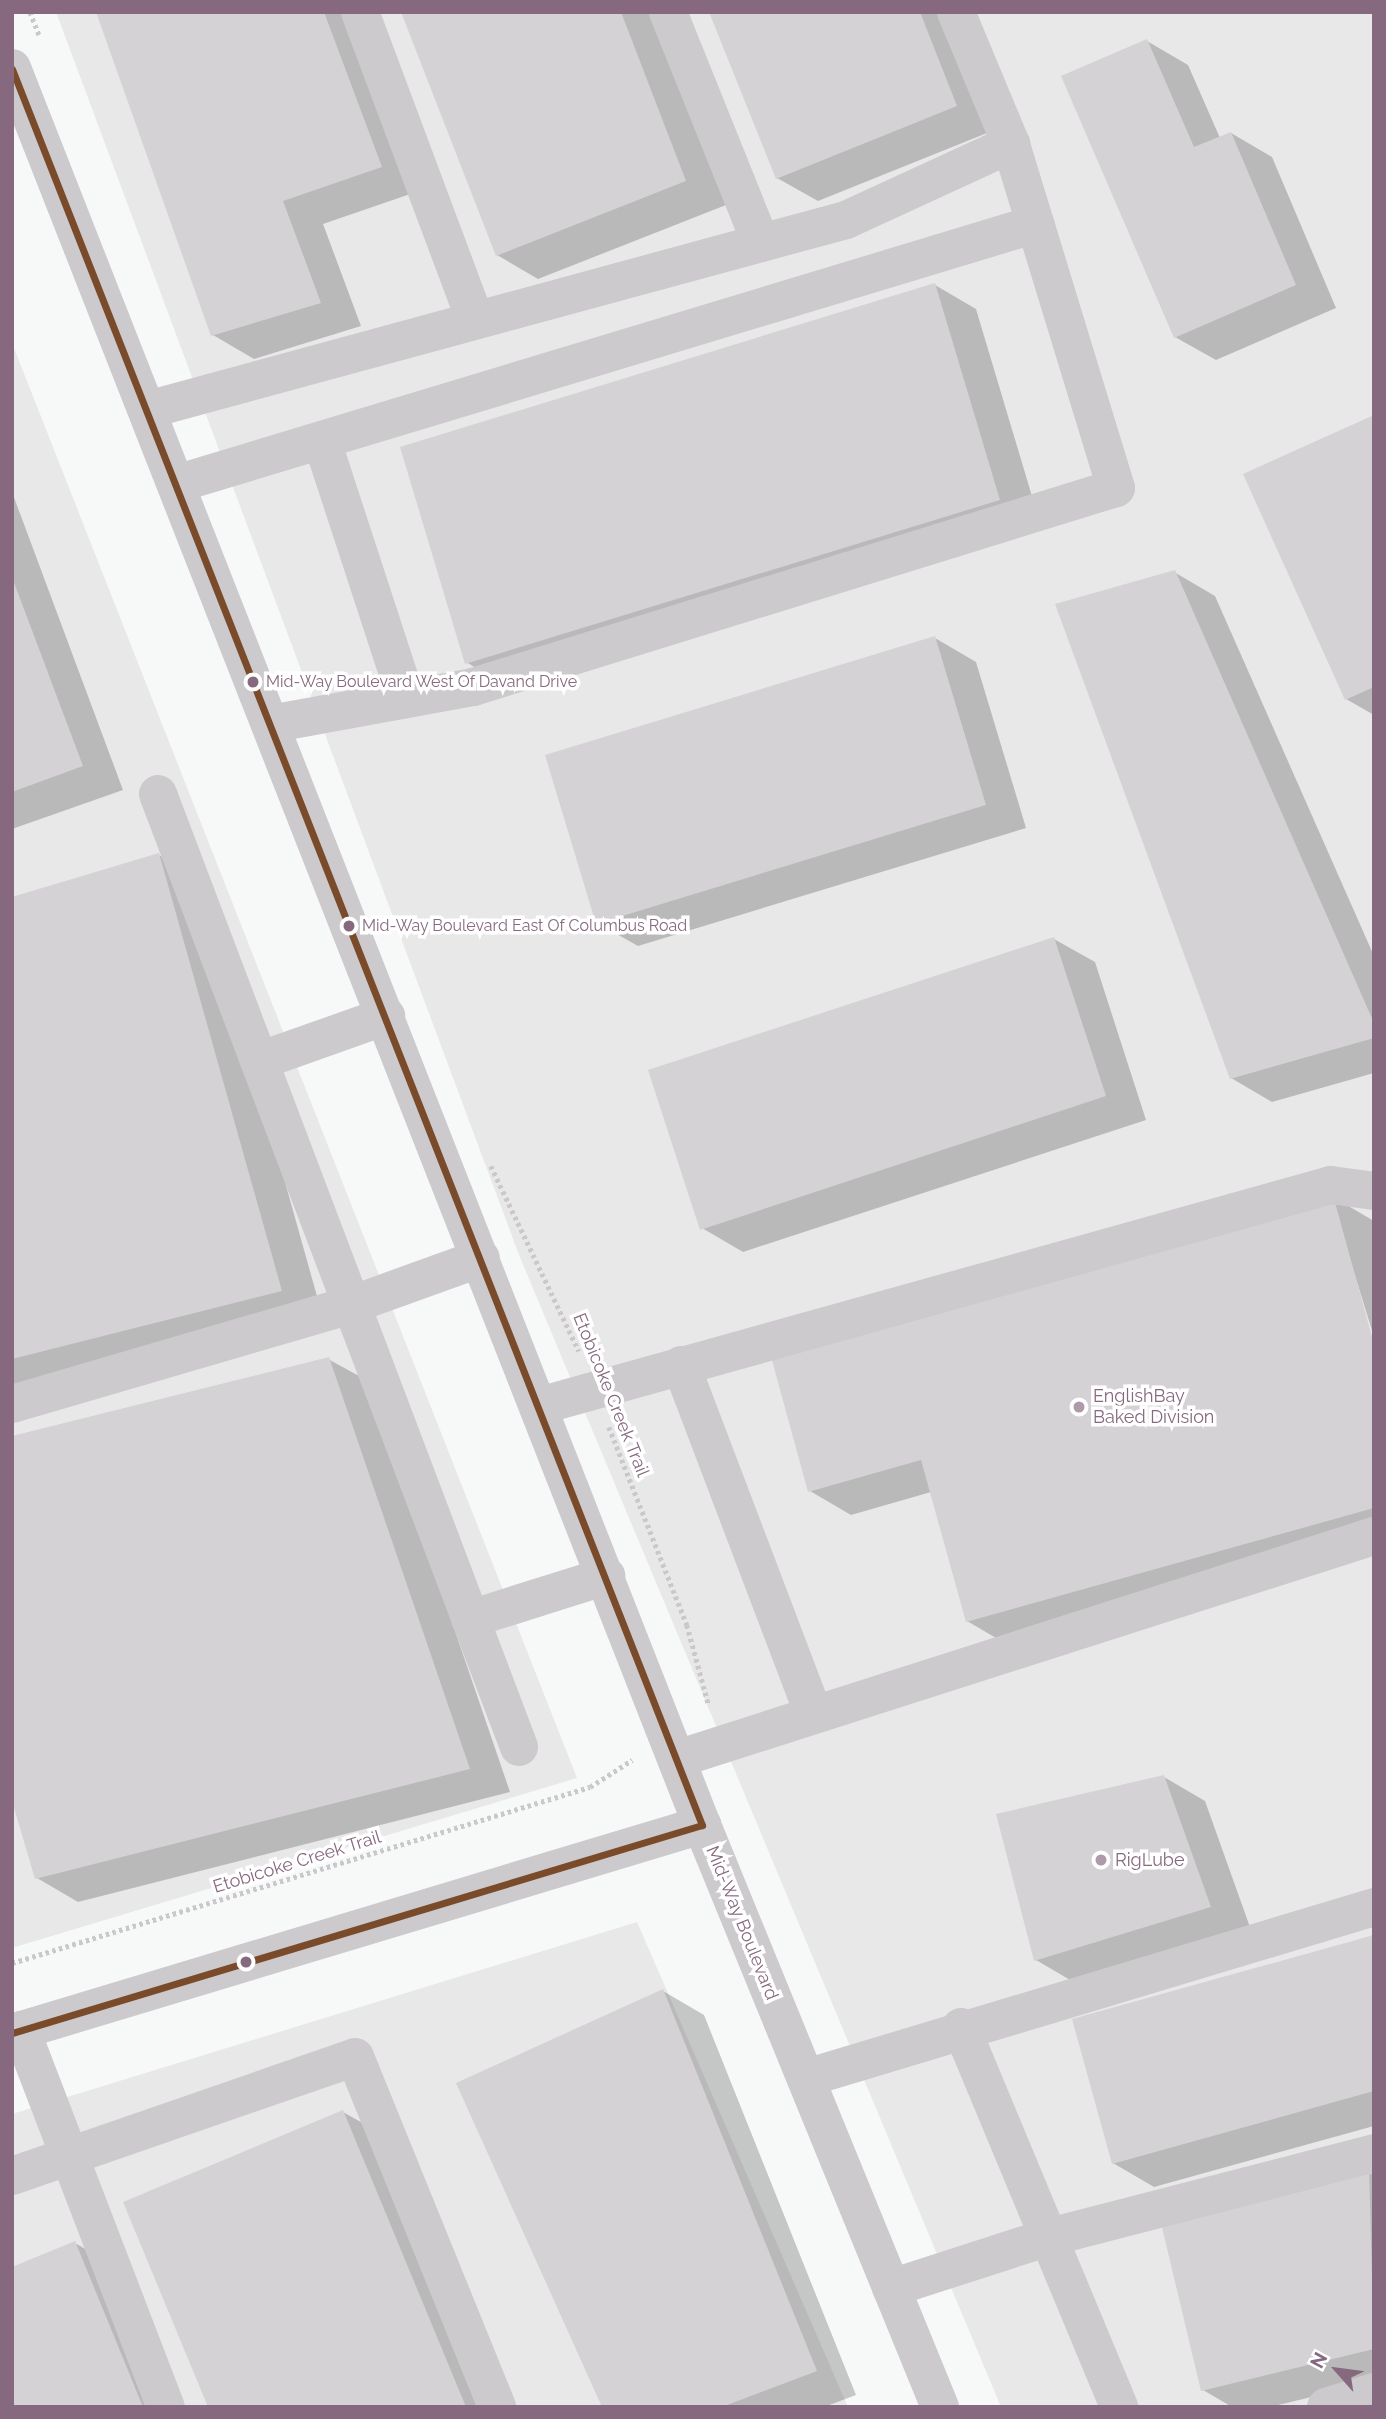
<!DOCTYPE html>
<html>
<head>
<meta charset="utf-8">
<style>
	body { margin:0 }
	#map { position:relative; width:1386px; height:2419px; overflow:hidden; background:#f7f8f8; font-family:Raleway,sans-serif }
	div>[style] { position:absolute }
	.built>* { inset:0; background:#e9e8e9 }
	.shadow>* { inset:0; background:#0003 }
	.building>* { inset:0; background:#d4d2d4 }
	.path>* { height:4.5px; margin-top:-2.25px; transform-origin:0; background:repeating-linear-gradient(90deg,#cac8ca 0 3.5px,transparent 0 7px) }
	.minor>* { height:38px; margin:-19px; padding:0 19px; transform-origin:19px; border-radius:19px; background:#cccacc }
	.bus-1>* { height:7px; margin:-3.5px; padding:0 3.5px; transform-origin:3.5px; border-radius:3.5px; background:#7a4b2a }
	.dots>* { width:19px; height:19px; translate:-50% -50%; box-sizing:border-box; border:4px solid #fff; border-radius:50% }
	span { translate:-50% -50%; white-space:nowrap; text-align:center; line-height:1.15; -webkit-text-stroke:7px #fff; paint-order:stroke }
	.bus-label { font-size:16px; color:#86697f }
	.left { translate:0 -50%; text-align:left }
	.street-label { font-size:18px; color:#86697f }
	.poi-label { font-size:18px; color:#86697f }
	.frame { position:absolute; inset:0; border:14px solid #86697f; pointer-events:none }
	.north { position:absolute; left:1302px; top:2335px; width:70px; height:70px; -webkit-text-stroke:5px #fff; paint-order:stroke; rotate:298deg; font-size:19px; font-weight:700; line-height:28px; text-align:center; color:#86697f }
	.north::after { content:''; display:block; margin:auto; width:24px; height:32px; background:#86697f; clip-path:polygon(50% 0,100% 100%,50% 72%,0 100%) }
</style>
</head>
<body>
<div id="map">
	<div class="built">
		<div style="clip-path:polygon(56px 12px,1374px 12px,1374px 2407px,1001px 2407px,519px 1255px)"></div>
		<div style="clip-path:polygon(12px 343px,577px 1778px,12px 1948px)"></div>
		<div style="clip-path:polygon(637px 1922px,848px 2407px,12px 2407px,12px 2114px)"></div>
	</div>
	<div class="shadow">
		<div style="clip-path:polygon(98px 12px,355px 12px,422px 190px,323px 224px,361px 326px,254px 359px,213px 335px)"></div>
		<div style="clip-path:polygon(403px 12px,652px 12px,726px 205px,538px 279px,497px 255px)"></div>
		<div style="clip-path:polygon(711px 12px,950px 12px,997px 129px,818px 201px,777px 178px)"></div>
		<div style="clip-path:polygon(1147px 41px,1188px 65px,1220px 138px,1231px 133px,1272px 157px,1336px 308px,1216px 360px,1175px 337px)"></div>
		<div style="clip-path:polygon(935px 285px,976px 309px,1040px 523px,507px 686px,466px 662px)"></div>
		<div style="clip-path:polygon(1374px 416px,1374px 715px,1346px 699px)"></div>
		<div style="clip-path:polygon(12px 492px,123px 790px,12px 829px)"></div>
		<div style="clip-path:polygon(1174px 572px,1215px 596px,1374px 956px,1374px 1073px,1272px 1102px,1231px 1078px)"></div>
		<div style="clip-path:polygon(935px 638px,976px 662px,1026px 828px,638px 946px,597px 923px)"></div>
		<div style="clip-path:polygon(159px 855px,200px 879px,322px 1314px,12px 1392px,12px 899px)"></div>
		<div style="clip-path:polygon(1054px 939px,1095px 962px,1146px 1120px,743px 1252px,702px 1228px)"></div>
		<div style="clip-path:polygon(1333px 1197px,1374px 1221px,1374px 1337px,1340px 1227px,1374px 1351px,1374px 1542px,1008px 1645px,967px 1621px,931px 1492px,851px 1515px,810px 1491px)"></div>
		<div style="clip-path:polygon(328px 1359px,370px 1382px,510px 1792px,78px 1902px,37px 1878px)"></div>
		<div style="clip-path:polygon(1164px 1777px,1205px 1801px,1251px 1930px,1077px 1984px,1036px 1960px)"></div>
		<div style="clip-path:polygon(1374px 1937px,1374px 2126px,1154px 2187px,1113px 2163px)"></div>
		<div style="clip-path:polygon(663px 1991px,704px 2015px,856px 2395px,824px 2407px,604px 2407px)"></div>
		<div style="clip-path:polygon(343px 2112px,384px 2135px,496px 2407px,210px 2407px)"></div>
		<div style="clip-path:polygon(1374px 2173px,1374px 2382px,1270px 2407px,1232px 2407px,1203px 2390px,1162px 2220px)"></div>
		<div style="clip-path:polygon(75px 2243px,116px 2267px,173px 2407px,12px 2407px)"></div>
	</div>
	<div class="building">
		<div style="clip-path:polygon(96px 12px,324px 12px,382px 167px,283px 201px,321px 303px,211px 336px)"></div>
		<div style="clip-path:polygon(401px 12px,621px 12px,686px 181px,496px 256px)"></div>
		<div style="clip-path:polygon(709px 12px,920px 12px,957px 106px,776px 179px)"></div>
		<div style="clip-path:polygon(1147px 39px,1194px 147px,1231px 132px,1296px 285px,1174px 338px,1061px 76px)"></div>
		<div style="clip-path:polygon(935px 283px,1000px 500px,465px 664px,400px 447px)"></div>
		<div style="clip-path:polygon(1374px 415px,1374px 687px,1345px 700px,1243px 474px)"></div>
		<div style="clip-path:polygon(1175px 570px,1374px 1023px,1374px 1038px,1230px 1079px,1055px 604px)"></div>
		<div style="clip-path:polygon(12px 577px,83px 766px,12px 792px)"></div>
		<div style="clip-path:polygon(935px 636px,986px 805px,596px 924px,545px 755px)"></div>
		<div style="clip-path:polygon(159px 853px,282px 1291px,12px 1359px,12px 897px)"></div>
		<div style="clip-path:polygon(1054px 937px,1106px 1096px,700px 1230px,648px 1070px)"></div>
		<div style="clip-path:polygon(1333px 1195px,1374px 1344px,1374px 1508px,966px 1622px,921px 1460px,808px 1492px,770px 1353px)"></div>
		<div style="clip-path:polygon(329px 1357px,470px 1769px,35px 1879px,12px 1801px,12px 1436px)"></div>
		<div style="clip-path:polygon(1164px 1775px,1211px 1907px,1034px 1961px,996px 1814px)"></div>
		<div style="clip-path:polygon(1374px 1935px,1374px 2091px,1112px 2164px,1072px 2019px)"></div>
		<div style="clip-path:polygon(663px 1989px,817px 2371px,722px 2407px,602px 2407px,456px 2083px)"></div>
		<div style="clip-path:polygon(343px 2110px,466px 2407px,208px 2407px,123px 2202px)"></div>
		<div style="clip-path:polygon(1369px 2168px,1374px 2349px,1201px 2391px,1160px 2219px)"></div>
		<div style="clip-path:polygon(75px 2241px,143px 2407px,12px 2407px,12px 2267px)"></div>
	</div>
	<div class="path">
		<div style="left:30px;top:12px;width:27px;rotate:68deg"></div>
		<div style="left:491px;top:1166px;width:205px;rotate:64.6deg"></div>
		<div style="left:609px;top:1427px;width:213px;rotate:68.5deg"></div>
		<div style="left:687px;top:1625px;width:84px;rotate:74.8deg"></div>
		<div style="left:12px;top:1963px;width:604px;rotate:-16.94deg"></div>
		<div style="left:590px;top:1787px;width:50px;rotate:-32.7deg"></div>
	</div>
	<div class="minor">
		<div style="left:360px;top:12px;width:329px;rotate:69.5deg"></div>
		<div style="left:668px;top:12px;width:249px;rotate:68.1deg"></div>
		<div style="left:12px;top:68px;width:1888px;rotate:68.56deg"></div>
		<div style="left:702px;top:1825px;width:629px;rotate:67.76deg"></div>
		<div style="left:147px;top:410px;width:724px;rotate:-15.21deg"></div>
		<div style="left:846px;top:220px;width:182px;rotate:-24.7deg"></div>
		<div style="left:322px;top:441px;width:270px;rotate:71.9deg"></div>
		<div style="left:176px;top:484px;width:898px;rotate:-16.82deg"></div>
		<div style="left:270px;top:724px;width:206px;rotate:-10.3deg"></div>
		<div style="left:473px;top:687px;width:673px;rotate:-17.2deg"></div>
		<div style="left:1116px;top:488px;width:360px;rotate:-107deg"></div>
		<div style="left:1011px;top:144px;width:143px;rotate:-112.6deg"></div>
		<div style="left:158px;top:794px;width:1019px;rotate:69.25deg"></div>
		<div style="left:259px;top:1061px;width:135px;rotate:-19.5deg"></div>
		<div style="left:681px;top:1365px;width:372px;rotate:69.2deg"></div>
		<div style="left:12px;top:1404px;width:353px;rotate:-16.3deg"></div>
		<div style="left:351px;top:1305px;width:138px;rotate:-19.9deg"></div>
		<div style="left:539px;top:1406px;width:822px;rotate:-15.59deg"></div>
		<div style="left:1331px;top:1185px;width:43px;rotate:7.9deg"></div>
		<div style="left:470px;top:1619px;width:143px;rotate:-17.5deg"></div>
		<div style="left:677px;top:1759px;width:732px;rotate:-17.74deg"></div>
		<div style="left:961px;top:2027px;width:412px;rotate:67.4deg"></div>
		<div style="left:21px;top:2030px;width:404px;rotate:69deg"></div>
		<div style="left:12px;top:2033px;width:721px;rotate:-16.78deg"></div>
		<div style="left:806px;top:2078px;width:593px;rotate:-16.75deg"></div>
		<div style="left:12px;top:2176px;width:363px;rotate:-19.1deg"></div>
		<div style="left:355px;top:2057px;width:378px;rotate:67.9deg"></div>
		<div style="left:891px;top:2288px;width:163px;rotate:-17.9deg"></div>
		<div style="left:1046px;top:2238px;width:339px;rotate:-14.5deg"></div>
		<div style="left:1326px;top:2407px;width:50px;rotate:-17.4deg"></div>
	</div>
	<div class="bus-1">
		<div style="left:12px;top:69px;width:1887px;rotate:68.55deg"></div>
		<div style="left:702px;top:1825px;width:721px;rotate:163.22deg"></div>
	</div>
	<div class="dots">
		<div style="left:253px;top:682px;background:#86697f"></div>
		<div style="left:349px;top:926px;background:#86697f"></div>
		<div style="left:1079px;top:1407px;background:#ae9ba9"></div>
		<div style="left:1101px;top:1860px;background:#ae9ba9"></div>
		<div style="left:246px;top:1962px;background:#86697f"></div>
	</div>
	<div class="bus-label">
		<span class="left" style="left:266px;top:682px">Mid-Way Boulevard West Of Davand Drive</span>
		<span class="left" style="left:362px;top:926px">Mid-Way Boulevard East Of Columbus Road</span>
	</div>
	<div class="street-label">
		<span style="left:611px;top:1395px;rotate:68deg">Etobicoke Creek Trail</span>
		<span style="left:297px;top:1862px;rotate:-17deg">Etobicoke Creek Trail</span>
		<span style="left:742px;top:1923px;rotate:68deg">Mid-Way Boulevard</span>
	</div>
	<div class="poi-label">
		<span class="left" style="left:1093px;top:1407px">EnglishBay<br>Baked Division</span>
		<span class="left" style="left:1115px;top:1860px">RigLube</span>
	</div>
	<div class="frame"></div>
	<div class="north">N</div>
</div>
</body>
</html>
